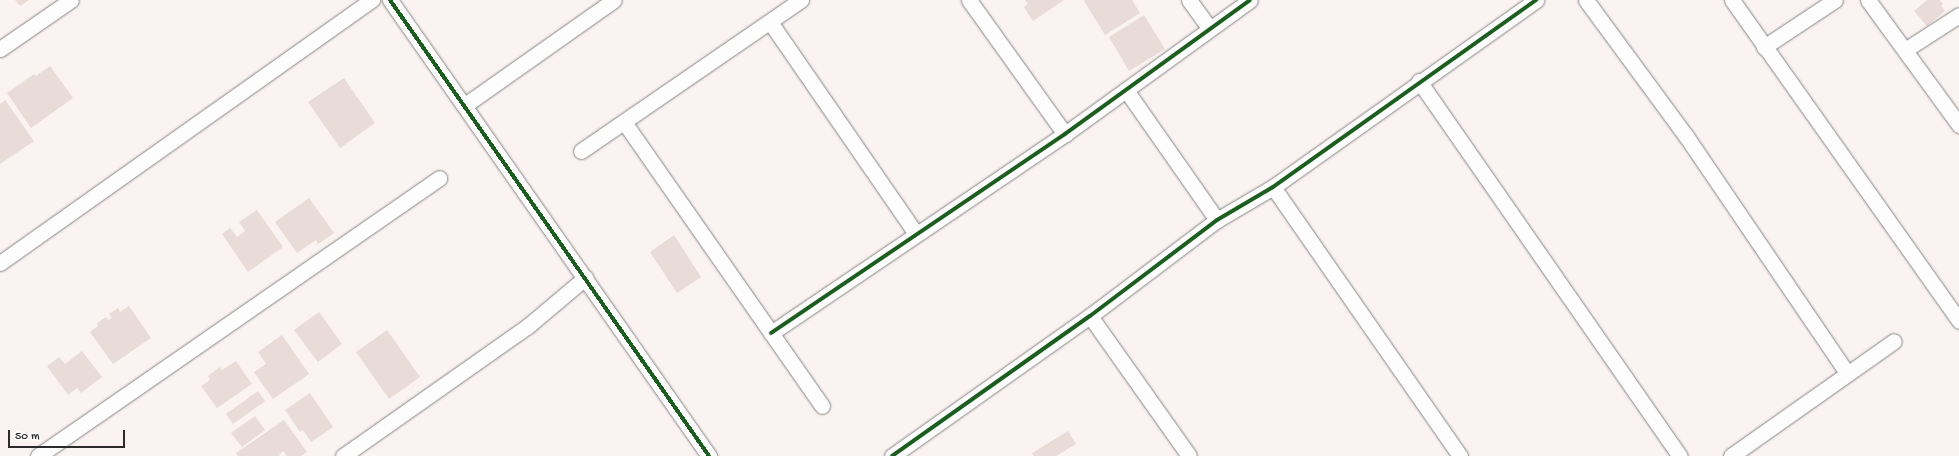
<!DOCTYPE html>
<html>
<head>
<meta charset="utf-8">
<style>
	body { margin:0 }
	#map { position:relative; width:1959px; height:456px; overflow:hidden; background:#faf3f2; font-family:"Gochi Hand",sans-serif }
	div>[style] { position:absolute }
	.building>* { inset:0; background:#e9dbd7 }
	.roads { filter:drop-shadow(0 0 1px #888585) drop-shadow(0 0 1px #888585) }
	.minor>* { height:15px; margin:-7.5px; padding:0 7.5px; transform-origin:7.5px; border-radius:7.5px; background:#fefdfd }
	.cycleway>* { height:4px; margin:-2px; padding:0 2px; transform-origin:2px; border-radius:2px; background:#1b5e20 }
	span { translate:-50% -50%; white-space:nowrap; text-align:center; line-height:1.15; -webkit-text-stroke:3px #fff; paint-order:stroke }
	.scale { position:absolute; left:8px; top:430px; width:117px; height:18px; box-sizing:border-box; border:2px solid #2b2b2b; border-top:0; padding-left:5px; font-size:12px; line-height:14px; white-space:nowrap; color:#2b2b2b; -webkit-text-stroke:3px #fff; paint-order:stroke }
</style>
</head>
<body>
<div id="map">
	<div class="building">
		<div style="clip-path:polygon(15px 0,29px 0,20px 6px)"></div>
		<div style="clip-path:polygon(1025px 0,1064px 0,1033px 21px,1024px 7px,1028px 4px)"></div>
		<div style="clip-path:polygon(1085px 0,1132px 0,1140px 13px,1105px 35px,1084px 1px)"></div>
		<div style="clip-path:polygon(1927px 0,1940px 0,1943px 4px,1941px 6px,1945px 11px,1927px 26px,1914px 11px)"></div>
		<div style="clip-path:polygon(1144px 15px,1165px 49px,1129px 71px,1109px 37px)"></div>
		<div style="clip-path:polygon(50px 66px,73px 98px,31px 128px,7px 93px,34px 74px,36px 76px)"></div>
		<div style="clip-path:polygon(344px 78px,375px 123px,340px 148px,308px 102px)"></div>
		<div style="clip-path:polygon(5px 100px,34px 141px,0 164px,0 104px)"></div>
		<div style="clip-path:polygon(309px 198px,334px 233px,318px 244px,316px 240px,297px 253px,275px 222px)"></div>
		<div style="clip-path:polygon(257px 210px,283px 247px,248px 272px,222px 234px,230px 228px,237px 237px,245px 231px,239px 222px)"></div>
		<div style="clip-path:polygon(674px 235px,701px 277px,677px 293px,650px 252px)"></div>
		<div style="clip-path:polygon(129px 306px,151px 338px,113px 364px,90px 332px,98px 326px,97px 323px,106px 317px,108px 320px,112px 318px,109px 314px,118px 308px,120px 312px)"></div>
		<div style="clip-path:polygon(319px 312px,342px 344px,318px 362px,294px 330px)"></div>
		<div style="clip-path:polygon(387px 330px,420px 377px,389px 399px,356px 352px)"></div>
		<div style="clip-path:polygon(282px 335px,309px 374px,273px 399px,254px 372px,266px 364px,258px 352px)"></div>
		<div style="clip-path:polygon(82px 351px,102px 377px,81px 393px,77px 388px,68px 395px,47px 366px,59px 357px,65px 364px)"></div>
		<div style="clip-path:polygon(236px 361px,252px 384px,217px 408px,201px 386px,210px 380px,208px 376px,220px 367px,222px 370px)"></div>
		<div style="clip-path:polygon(258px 391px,265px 401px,233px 424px,226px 414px)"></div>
		<div style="clip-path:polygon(310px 393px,333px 427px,311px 442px,303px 430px,300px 432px,285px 410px)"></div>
		<div style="clip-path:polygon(255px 416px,265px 430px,242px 447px,231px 433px)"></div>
		<div style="clip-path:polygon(284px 420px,307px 452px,301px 456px,287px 456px,283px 451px,279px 455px,280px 456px,238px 456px,236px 453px)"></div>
		<div style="clip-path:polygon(1068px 431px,1076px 444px,1056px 456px,1034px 456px,1032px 453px)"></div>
	</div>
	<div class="roads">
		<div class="minor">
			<div style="left:390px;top:0;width:557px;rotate:55.02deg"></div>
			<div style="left:969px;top:0;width:165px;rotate:54.4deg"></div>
			<div style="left:1189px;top:0;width:34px;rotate:54deg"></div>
			<div style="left:1586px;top:0;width:169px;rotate:53.7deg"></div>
			<div style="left:1686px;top:136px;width:287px;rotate:55.8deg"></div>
			<div style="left:1732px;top:0;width:393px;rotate:54.7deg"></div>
			<div style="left:1868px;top:0;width:155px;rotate:53.9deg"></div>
			<div style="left:770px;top:22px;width:257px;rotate:55.4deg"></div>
			<div style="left:1764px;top:47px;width:85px;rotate:-33.5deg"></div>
			<div style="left:0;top:49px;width:86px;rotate:-34.6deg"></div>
			<div style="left:1905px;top:50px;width:64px;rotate:-32.9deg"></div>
			<div style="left:1419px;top:81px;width:457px;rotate:55.2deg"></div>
			<div style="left:1126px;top:90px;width:159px;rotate:55deg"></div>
			<div style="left:465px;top:105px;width:182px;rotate:-35.2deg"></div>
			<div style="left:624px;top:122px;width:346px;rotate:55.1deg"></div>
			<div style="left:581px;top:151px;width:267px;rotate:-34.5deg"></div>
			<div style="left:1273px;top:187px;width:328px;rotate:55.2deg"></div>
			<div style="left:0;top:263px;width:456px;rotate:-35.3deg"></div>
			<div style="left:1090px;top:316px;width:171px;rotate:54.7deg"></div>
			<div style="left:771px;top:333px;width:355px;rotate:-34.1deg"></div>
			<div style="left:1065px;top:134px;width:228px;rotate:-35.9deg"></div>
			<div style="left:38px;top:456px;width:488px;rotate:-34.7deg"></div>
			<div style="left:343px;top:456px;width:226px;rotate:-35.1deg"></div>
			<div style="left:528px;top:326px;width:75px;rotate:-40.1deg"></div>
			<div style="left:892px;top:456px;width:242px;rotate:-35.3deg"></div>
			<div style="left:1090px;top:316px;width:159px;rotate:-37.1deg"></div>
			<div style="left:1217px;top:220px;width:65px;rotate:-30.5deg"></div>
			<div style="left:1273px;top:187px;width:323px;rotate:-35.4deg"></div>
			<div style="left:1731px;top:456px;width:199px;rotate:-35.2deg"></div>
		</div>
	</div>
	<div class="cycleway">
		<div style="left:390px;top:0;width:557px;rotate:55.02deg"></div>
		<div style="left:771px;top:333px;width:355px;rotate:-34.1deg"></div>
		<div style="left:1065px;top:134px;width:228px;rotate:-35.9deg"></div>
		<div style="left:892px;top:456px;width:242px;rotate:-35.3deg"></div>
		<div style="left:1090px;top:316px;width:159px;rotate:-37.1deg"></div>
		<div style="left:1217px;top:220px;width:65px;rotate:-30.5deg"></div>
		<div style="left:1273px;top:187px;width:323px;rotate:-35.4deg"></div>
	</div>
	<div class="scale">50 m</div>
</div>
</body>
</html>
